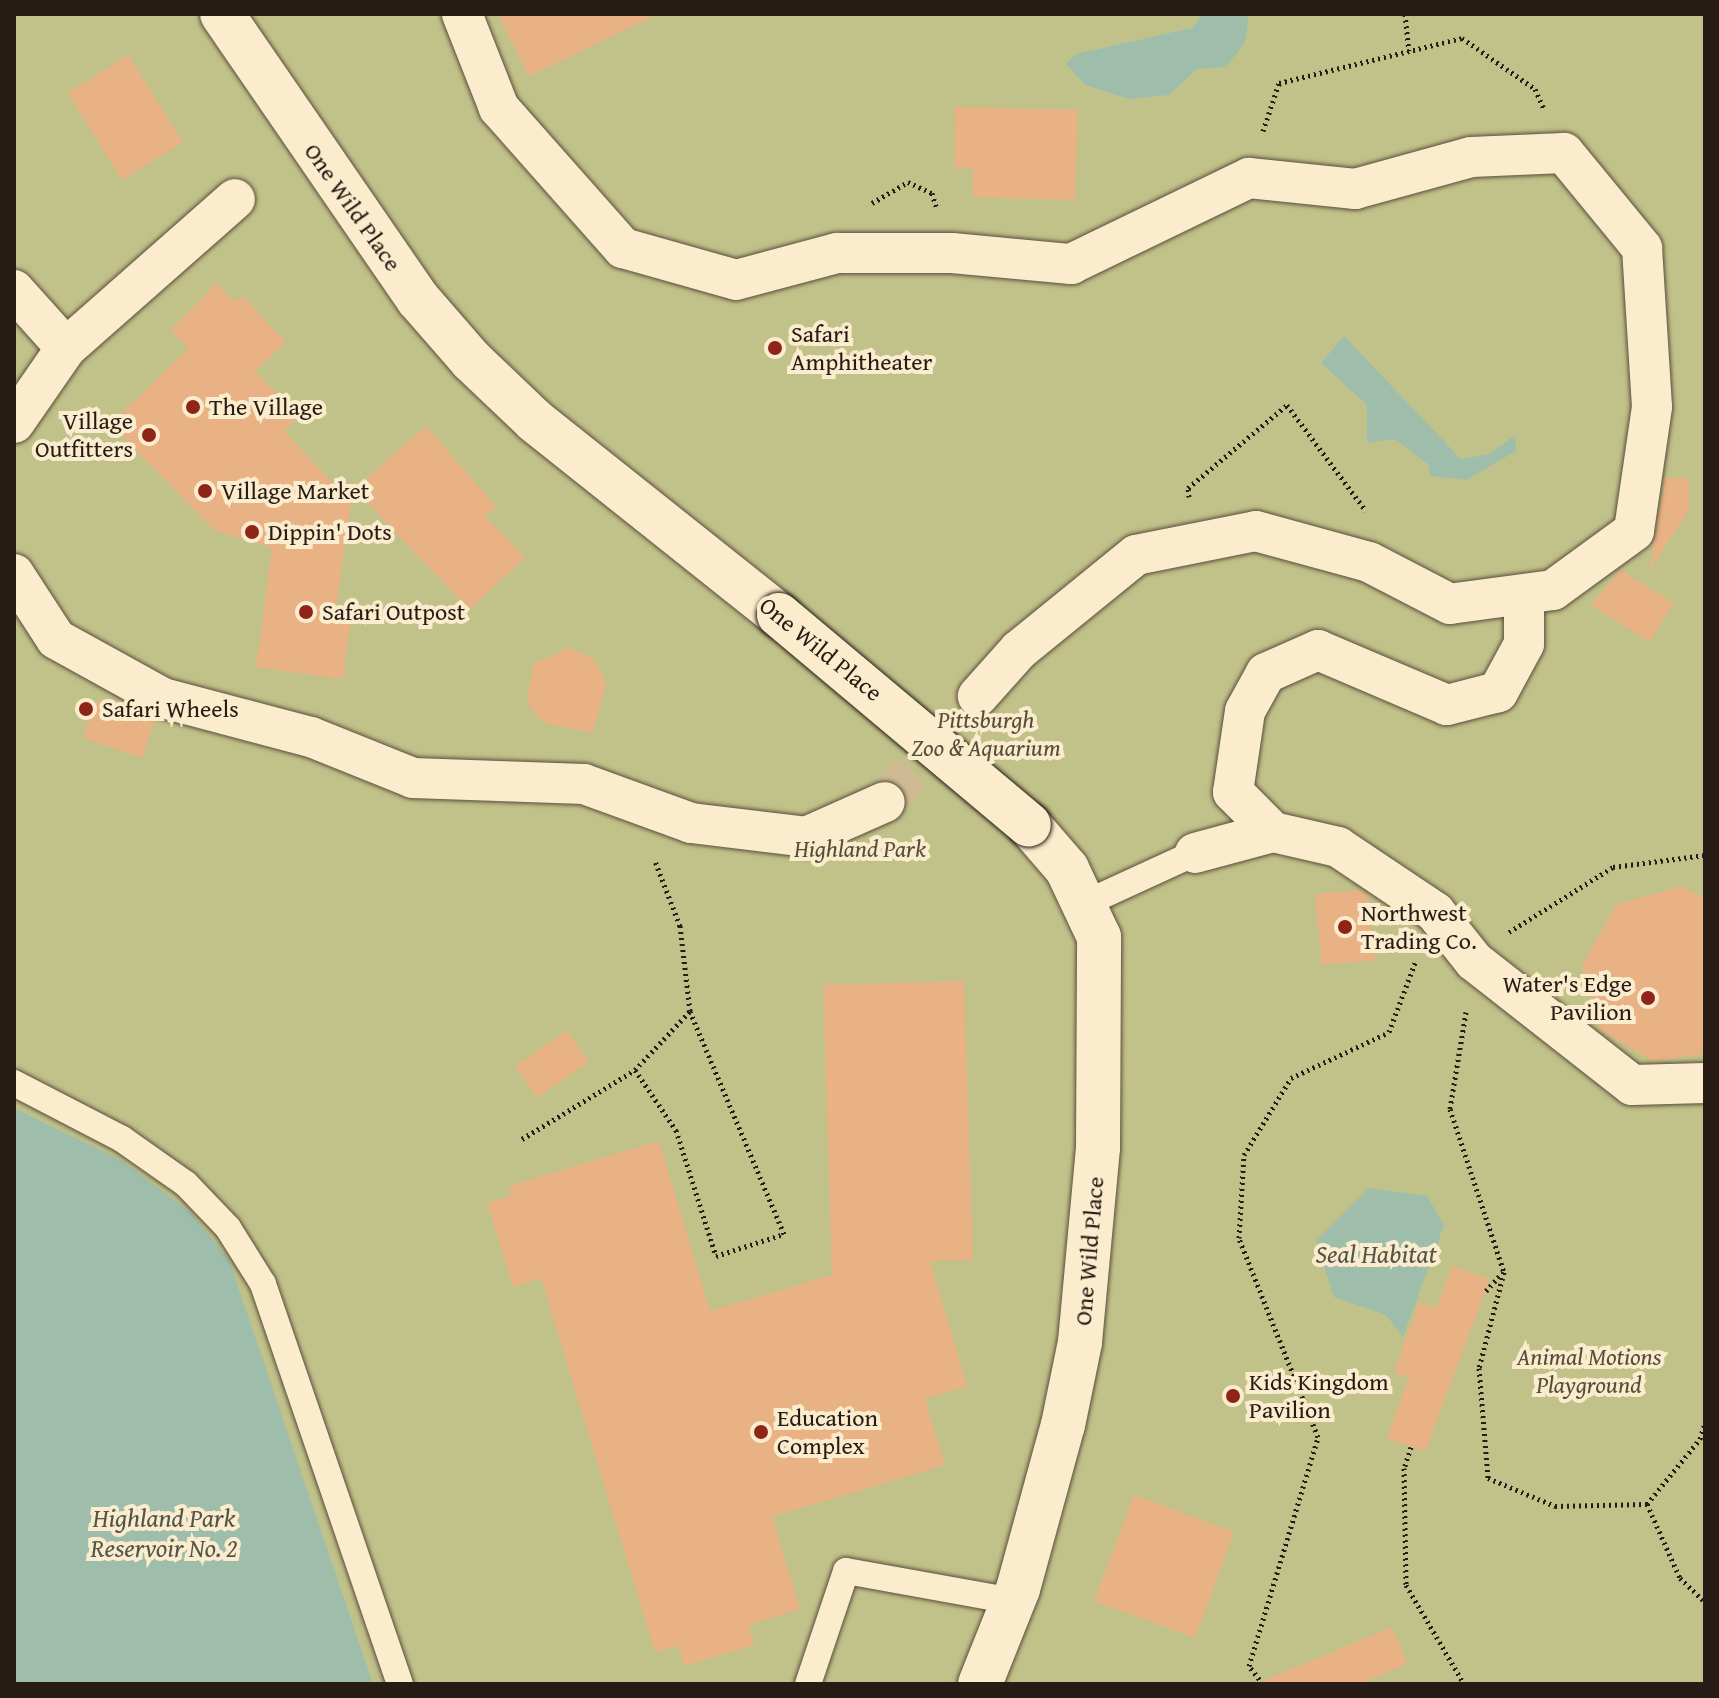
<!DOCTYPE html>
<html>
<head>
<meta charset="utf-8">
<style>
	body { margin:0 }
	#map { position:relative; width:1719px; height:1698px; overflow:hidden; background:#f9e2b3; font-family:"Gentium Book Plus",serif }
	div>[style] { position:absolute }
	.green>* { inset:0; background:#c1c28a }
	.water>* { inset:0; background:#9ebeab }
	.building>* { inset:0; background:#e9b284 }
	.pedestrian-tunnel>* { height:40px; margin-top:-20px; transform-origin:0; background:repeating-linear-gradient(90deg,#cfba93 0 40px,transparent 0 60px) }
	.path>* { height:5px; margin-top:-2.5px; transform-origin:0; background:repeating-linear-gradient(90deg,#271c15 0 2px,transparent 0 6px) }
	.roads { filter:drop-shadow(0 0 2px #5c4e3c) drop-shadow(0 0 2px #5c4e3c) }
	.service>* { height:26px; margin:-13px; padding:0 13px; transform-origin:13px; border-radius:13px; background:#fbecce }
	.pedestrian>* { height:40px; margin:-20px; padding:0 20px; transform-origin:20px; border-radius:20px; background:#fbecce }
	.secondary>* { height:44px; margin:-22px; padding:0 22px; transform-origin:22px; border-radius:22px; background:#fbecce }
	.bridges { filter:drop-shadow(0 0 2px #271c15) drop-shadow(0 0 2px #271c15) }
	.secondary-bridge>* { height:44px; margin:-22px; padding:0 22px; transform-origin:22px; border-radius:22px; background:#fbecce }
	.dots>* { width:22px; height:22px; translate:-50% -50%; box-sizing:border-box; border:4px solid #fbecce; border-radius:50% }
	span { translate:-50% -50%; white-space:nowrap; text-align:center; line-height:1.15; -webkit-text-stroke:8px #fbecce; paint-order:stroke }
	.street-label { font-size:24px; color:#271c15 }
	.poi-label { font-size:24px; color:#271c15 }
	.left { translate:0 -50%; text-align:left }
	.right { translate:-100% -50%; text-align:right }
	.park-label { font-size:24px; color:#554e38; font-style:italic }
	.water-label { font-size:26px; color:#51554a; font-style:italic }
	.frame { position:absolute; inset:0; border:16px solid #271c15; pointer-events:none }
</style>
</head>
<body>
<div id="map">
	<div class="green">
		<div style="clip-path:polygon(14px 14px,1705px 14px,1705px 1684px,14px 1684px)"></div>
	</div>
	<div class="water">
		<div style="clip-path:polygon(1203px 14px,1249px 14px,1245px 42px,1226px 67px,1197px 69px,1169px 95px,1129px 99px,1085px 85px,1066px 64px,1076px 54px,1192px 28px)"></div>
		<div style="clip-path:polygon(1344px 336px,1461px 459px,1490px 454px,1515px 435px,1516px 451px,1466px 480px,1431px 476px,1428px 464px,1395px 439px,1367px 443px,1367px 405px,1321px 363px)"></div>
		<div style="clip-path:polygon(14px 1108px,121px 1160px,190px 1212px,229px 1260px,373px 1684px,14px 1684px)"></div>
		<div style="clip-path:polygon(1369px 1188px,1427px 1196px,1444px 1225px,1403px 1337px,1386px 1315px,1334px 1297px,1316px 1241px)"></div>
	</div>
	<div class="building">
		<div style="clip-path:polygon(498px 14px,659px 14px,529px 76px)"></div>
		<div style="clip-path:polygon(128px 55px,183px 142px,122px 180px,68px 93px)"></div>
		<div style="clip-path:polygon(955px 107px,1078px 110px,1075px 200px,972px 197px,973px 168px,954px 167px)"></div>
		<div style="clip-path:polygon(217px 283px,235px 302px,242px 296px,286px 342px,255px 371px,299px 416px,284px 431px,351px 503px,335px 616px,351px 618px,343px 679px,256px 667px,272px 548px,214px 530px,111px 424px,189px 348px,170px 330px)"></div>
		<div style="clip-path:polygon(426px 426px,496px 507px,485px 516px,525px 557px,470px 610px,354px 489px)"></div>
		<div style="clip-path:polygon(1665px 478px,1689px 478px,1689px 510px,1649px 571px)"></div>
		<div style="clip-path:polygon(1620px 570px,1674px 603px,1649px 642px,1591px 605px)"></div>
		<div style="clip-path:polygon(569px 648px,593px 658px,606px 682px,593px 733px,544px 723px,527px 703px,533px 664px)"></div>
		<div style="clip-path:polygon(96px 701px,155px 720px,142px 758px,83px 738px)"></div>
		<div style="clip-path:polygon(1682px 886px,1705px 898px,1705px 1054px,1653px 1061px,1601px 1031px,1582px 965px,1616px 905px)"></div>
		<div style="clip-path:polygon(1361px 890px,1369px 896px,1375px 960px,1322px 965px,1315px 894px)"></div>
		<div style="clip-path:polygon(964px 981px,973px 1260px,930px 1261px,967px 1386px,925px 1399px,945px 1465px,772px 1517px,800px 1609px,749px 1625px,754px 1645px,684px 1666px,678px 1646px,655px 1652px,541px 1278px,513px 1287px,487px 1203px,511px 1196px,509px 1186px,659px 1141px,710px 1311px,832px 1275px,823px 985px)"></div>
		<div style="clip-path:polygon(567px 1030px,589px 1062px,537px 1098px,515px 1066px)"></div>
		<div style="clip-path:polygon(1452px 1266px,1490px 1279px,1425px 1452px,1387px 1438px,1409px 1378px,1394px 1373px,1419px 1302px,1436px 1308px)"></div>
		<div style="clip-path:polygon(1134px 1495px,1234px 1532px,1195px 1638px,1094px 1601px)"></div>
		<div style="clip-path:polygon(1392px 1627px,1407px 1664px,1359px 1684px,1255px 1684px)"></div>
	</div>
	<div class="pedestrian-tunnel">
		<div style="left:885px;top:802px;width:141px;rotate:-48.7deg"></div>
	</div>
	<div class="path">
		<div style="left:1405px;top:14px;width:37px;rotate:84deg"></div>
		<div style="left:1263px;top:131px;width:51px;rotate:-71.6deg"></div>
		<div style="left:1279px;top:83px;width:188px;rotate:-13.8deg"></div>
		<div style="left:1462px;top:38px;width:89px;rotate:34.9deg"></div>
		<div style="left:1535px;top:89px;width:22px;rotate:66deg"></div>
		<div style="left:872px;top:203px;width:42px;rotate:-30.3deg"></div>
		<div style="left:908px;top:182px;width:26px;rotate:25deg"></div>
		<div style="left:932px;top:193px;width:14px;rotate:73deg"></div>
		<div style="left:1189px;top:497px;width:9px;rotate:-96deg"></div>
		<div style="left:1188px;top:488px;width:129px;rotate:-40deg"></div>
		<div style="left:1287px;top:405px;width:132px;rotate:53.3deg"></div>
		<div style="left:1509px;top:932px;width:123px;rotate:-32deg"></div>
		<div style="left:1613px;top:867px;width:93px;rotate:-7.4deg"></div>
		<div style="left:1466px;top:1012px;width:98px;rotate:99.4deg"></div>
		<div style="left:1450px;top:1109px;width:172px;rotate:71.7deg"></div>
		<div style="left:1504px;top:1272px;width:99px;rotate:104.6deg"></div>
		<div style="left:1479px;top:1368px;width:110px;rotate:85.3deg"></div>
		<div style="left:1488px;top:1478px;width:73px;rotate:22.7deg"></div>
		<div style="left:1555px;top:1506px;width:92px;rotate:-1.2deg"></div>
		<div style="left:1647px;top:1504px;width:84px;rotate:-50.8deg"></div>
		<div style="left:1700px;top:1439px;width:17px;rotate:-73deg"></div>
		<div style="left:635px;top:1070px;width:81px;rotate:-47deg"></div>
		<div style="left:522px;top:1139px;width:132px;rotate:-31.4deg"></div>
		<div style="left:635px;top:1070px;width:73px;rotate:55.7deg"></div>
		<div style="left:676px;top:1130px;width:132px;rotate:72.4deg"></div>
		<div style="left:716px;top:1256px;width:71px;rotate:-17.9deg"></div>
		<div style="left:784px;top:1234px;width:242px;rotate:-112.9deg"></div>
		<div style="left:690px;top:1011px;width:86px;rotate:-96.7deg"></div>
		<div style="left:680px;top:926px;width:70px;rotate:-111deg"></div>
		<div style="left:1486px;top:1291px;width:25px;rotate:-48deg"></div>
		<div style="left:1411px;top:1447px;width:22px;rotate:108deg"></div>
		<div style="left:1404px;top:1468px;width:117px;rotate:89deg"></div>
		<div style="left:1406px;top:1585px;width:115px;rotate:59.6deg"></div>
		<div style="left:1647px;top:1504px;width:81px;rotate:66deg"></div>
		<div style="left:1680px;top:1578px;width:35px;rotate:44deg"></div>
		<div style="left:1263px;top:1684px;width:23px;rotate:-128deg"></div>
		<div style="left:1249px;top:1666px;width:239px;rotate:-73.2deg"></div>
		<div style="left:1318px;top:1437px;width:214px;rotate:-111.7deg"></div>
		<div style="left:1239px;top:1238px;width:83px;rotate:-86.6deg"></div>
		<div style="left:1244px;top:1155px;width:90px;rotate:-58.6deg"></div>
		<div style="left:1291px;top:1078px;width:108px;rotate:-25.1deg"></div>
		<div style="left:1389px;top:1032px;width:74px;rotate:-69.4deg"></div>
	</div>
	<div class="roads">
		<div class="service">
			<div style="left:1084px;top:904px;width:122px;rotate:-24.7deg"></div>
			<div style="left:14px;top:1083px;width:122px;rotate:27.4deg"></div>
			<div style="left:122px;top:1139px;width:78px;rotate:35.1deg"></div>
			<div style="left:186px;top:1184px;width:61px;rotate:46.3deg"></div>
			<div style="left:228px;top:1228px;width:66px;rotate:58deg"></div>
			<div style="left:263px;top:1284px;width:423px;rotate:71.1deg"></div>
			<div style="left:808px;top:1684px;width:119px;rotate:-71.4deg"></div>
			<div style="left:846px;top:1571px;width:170px;rotate:10.2deg"></div>
		</div>
		<div class="pedestrian">
			<div style="left:462px;top:14px;width:101px;rotate:68.5deg"></div>
			<div style="left:499px;top:108px;width:187px;rotate:48.5deg"></div>
			<div style="left:623px;top:248px;width:117px;rotate:15.8deg"></div>
			<div style="left:736px;top:280px;width:105px;rotate:-15deg"></div>
			<div style="left:837px;top:253px;width:115px"></div>
			<div style="left:952px;top:253px;width:120px;rotate:5.3deg"></div>
			<div style="left:1071px;top:264px;width:198px;rotate:-25.8deg"></div>
			<div style="left:1249px;top:178px;width:107px;rotate:5.9deg"></div>
			<div style="left:1355px;top:189px;width:120px;rotate:-15.4deg"></div>
			<div style="left:1471px;top:157px;width:93px;rotate:-2.5deg"></div>
			<div style="left:1564px;top:153px;width:123px;rotate:50.6deg"></div>
			<div style="left:1642px;top:248px;width:159px;rotate:86.4deg"></div>
			<div style="left:1652px;top:407px;width:125px;rotate:98.3deg"></div>
			<div style="left:1634px;top:531px;width:100px;rotate:143.9deg"></div>
			<div style="left:1553px;top:590px;width:104px;rotate:172.3deg"></div>
			<div style="left:1450px;top:604px;width:91px;rotate:-152.6deg"></div>
			<div style="left:1369px;top:562px;width:117px;rotate:-164.7deg"></div>
			<div style="left:1256px;top:531px;width:122px;rotate:168.7deg"></div>
			<div style="left:1136px;top:555px;width:151px;rotate:140.9deg"></div>
			<div style="left:1019px;top:650px;width:62px;rotate:131.7deg"></div>
			<div style="left:14px;top:290px;width:78px;rotate:48.1deg"></div>
			<div style="left:66px;top:348px;width:91px;rotate:124.7deg"></div>
			<div style="left:66px;top:348px;width:225px;rotate:-41.4deg"></div>
			<div style="left:14px;top:574px;width:77px;rotate:57.1deg"></div>
			<div style="left:56px;top:639px;width:122px;rotate:28.9deg"></div>
			<div style="left:163px;top:698px;width:153px;rotate:14.8deg"></div>
			<div style="left:311px;top:737px;width:110px;rotate:21.9deg"></div>
			<div style="left:413px;top:778px;width:171px;rotate:2deg"></div>
			<div style="left:584px;top:784px;width:114px;rotate:20deg"></div>
			<div style="left:691px;top:823px;width:116px;rotate:6.9deg"></div>
			<div style="left:806px;top:837px;width:86px;rotate:-23.9deg"></div>
			<div style="left:1524px;top:595px;width:49px;rotate:90deg"></div>
			<div style="left:1524px;top:644px;width:55px;rotate:118.4deg"></div>
			<div style="left:1498px;top:692px;width:53px;rotate:165.7deg"></div>
			<div style="left:1447px;top:705px;width:140px;rotate:-156.9deg"></div>
			<div style="left:1318px;top:650px;width:57px;rotate:156.1deg"></div>
			<div style="left:1266px;top:673px;width:43px;rotate:118.9deg"></div>
			<div style="left:1245px;top:711px;width:82px;rotate:98.4deg"></div>
			<div style="left:1233px;top:792px;width:57px;rotate:45deg"></div>
			<div style="left:1273px;top:832px;width:67px;rotate:13deg"></div>
			<div style="left:1338px;top:847px;width:117px;rotate:33.8deg"></div>
			<div style="left:1435px;top:912px;width:63px;rotate:51.5deg"></div>
			<div style="left:1474px;top:961px;width:201px;rotate:38.1deg"></div>
			<div style="left:1632px;top:1085px;width:73px;rotate:-1.6deg"></div>
			<div style="left:1195px;top:853px;width:81px;rotate:-15.1deg"></div>
		</div>
		<div class="secondary">
			<div style="left:222px;top:14px;width:346px;rotate:55.5deg"></div>
			<div style="left:418px;top:299px;width:81px;rotate:49deg"></div>
			<div style="left:471px;top:360px;width:88px;rotate:43.6deg"></div>
			<div style="left:535px;top:421px;width:312px;rotate:38.5deg"></div>
			<div style="left:980px;top:1684px;width:102px;rotate:-68.2deg"></div>
			<div style="left:1018px;top:1589px;width:170px;rotate:-74.7deg"></div>
			<div style="left:1063px;top:1425px;width:85px;rotate:-78.4deg"></div>
			<div style="left:1080px;top:1342px;width:195px;rotate:-84.7deg"></div>
			<div style="left:1098px;top:1148px;width:211px;rotate:-89.7deg"></div>
			<div style="left:1099px;top:937px;width:75px;rotate:-115.2deg"></div>
			<div style="left:1067px;top:869px;width:58px;rotate:-130.8deg"></div>
		</div>
	</div>
	<div class="bridges">
		<div class="secondary-bridge">
			<div style="left:779px;top:615px;width:326px;rotate:40deg"></div>
		</div>
	</div>
	<div class="dots">
		<div style="left:775px;top:348px;background:#8f2418"></div>
		<div style="left:193px;top:407px;background:#8f2418"></div>
		<div style="left:149px;top:435px;background:#8f2418"></div>
		<div style="left:205px;top:491px;background:#8f2418"></div>
		<div style="left:252px;top:532px;background:#8f2418"></div>
		<div style="left:306px;top:612px;background:#8f2418"></div>
		<div style="left:86px;top:709px;background:#8f2418"></div>
		<div style="left:1345px;top:927px;background:#8f2418"></div>
		<div style="left:1648px;top:998px;background:#8f2418"></div>
		<div style="left:1233px;top:1396px;background:#8f2418"></div>
		<div style="left:761px;top:1432px;background:#8f2418"></div>
	</div>
	<div class="street-label">
		<span style="left:353px;top:207px;rotate:55deg">One Wild Place</span>
		<span style="left:821px;top:649px;rotate:39deg">One Wild Place</span>
		<span style="left:1089px;top:1251px;rotate:-85deg">One Wild Place</span>
	</div>
	<div class="poi-label">
		<span class="left" style="left:791px;top:348px">Safari<br>Amphitheater</span>
		<span class="left" style="left:209px;top:407px">The Village</span>
		<span class="right" style="left:133px;top:435px">Village<br>Outfitters</span>
		<span class="left" style="left:221px;top:491px">Village Market</span>
		<span class="left" style="left:268px;top:532px">Dippin' Dots</span>
		<span class="left" style="left:322px;top:612px">Safari Outpost</span>
		<span class="left" style="left:102px;top:709px">Safari Wheels</span>
		<span class="left" style="left:1361px;top:927px">Northwest<br>Trading Co.</span>
		<span class="right" style="left:1632px;top:998px">Water's Edge<br>Pavilion</span>
		<span class="left" style="left:1249px;top:1396px">Kids Kingdom<br>Pavilion</span>
		<span class="left" style="left:777px;top:1432px">Education<br>Complex</span>
	</div>
	<div class="park-label">
		<span style="left:986px;top:734px">Pittsburgh<br>Zoo &amp; Aquarium</span>
		<span style="left:860px;top:849px">Highland Park</span>
		<span style="left:1589px;top:1371px">Animal Motions<br>Playground</span>
	</div>
	<div class="water-label">
		<span style="left:1376px;top:1254px">Seal Habitat</span>
		<span style="left:164px;top:1533px">Highland Park<br>Reservoir No. 2</span>
	</div>
	<div class="frame"></div>
</div>
</body>
</html>
